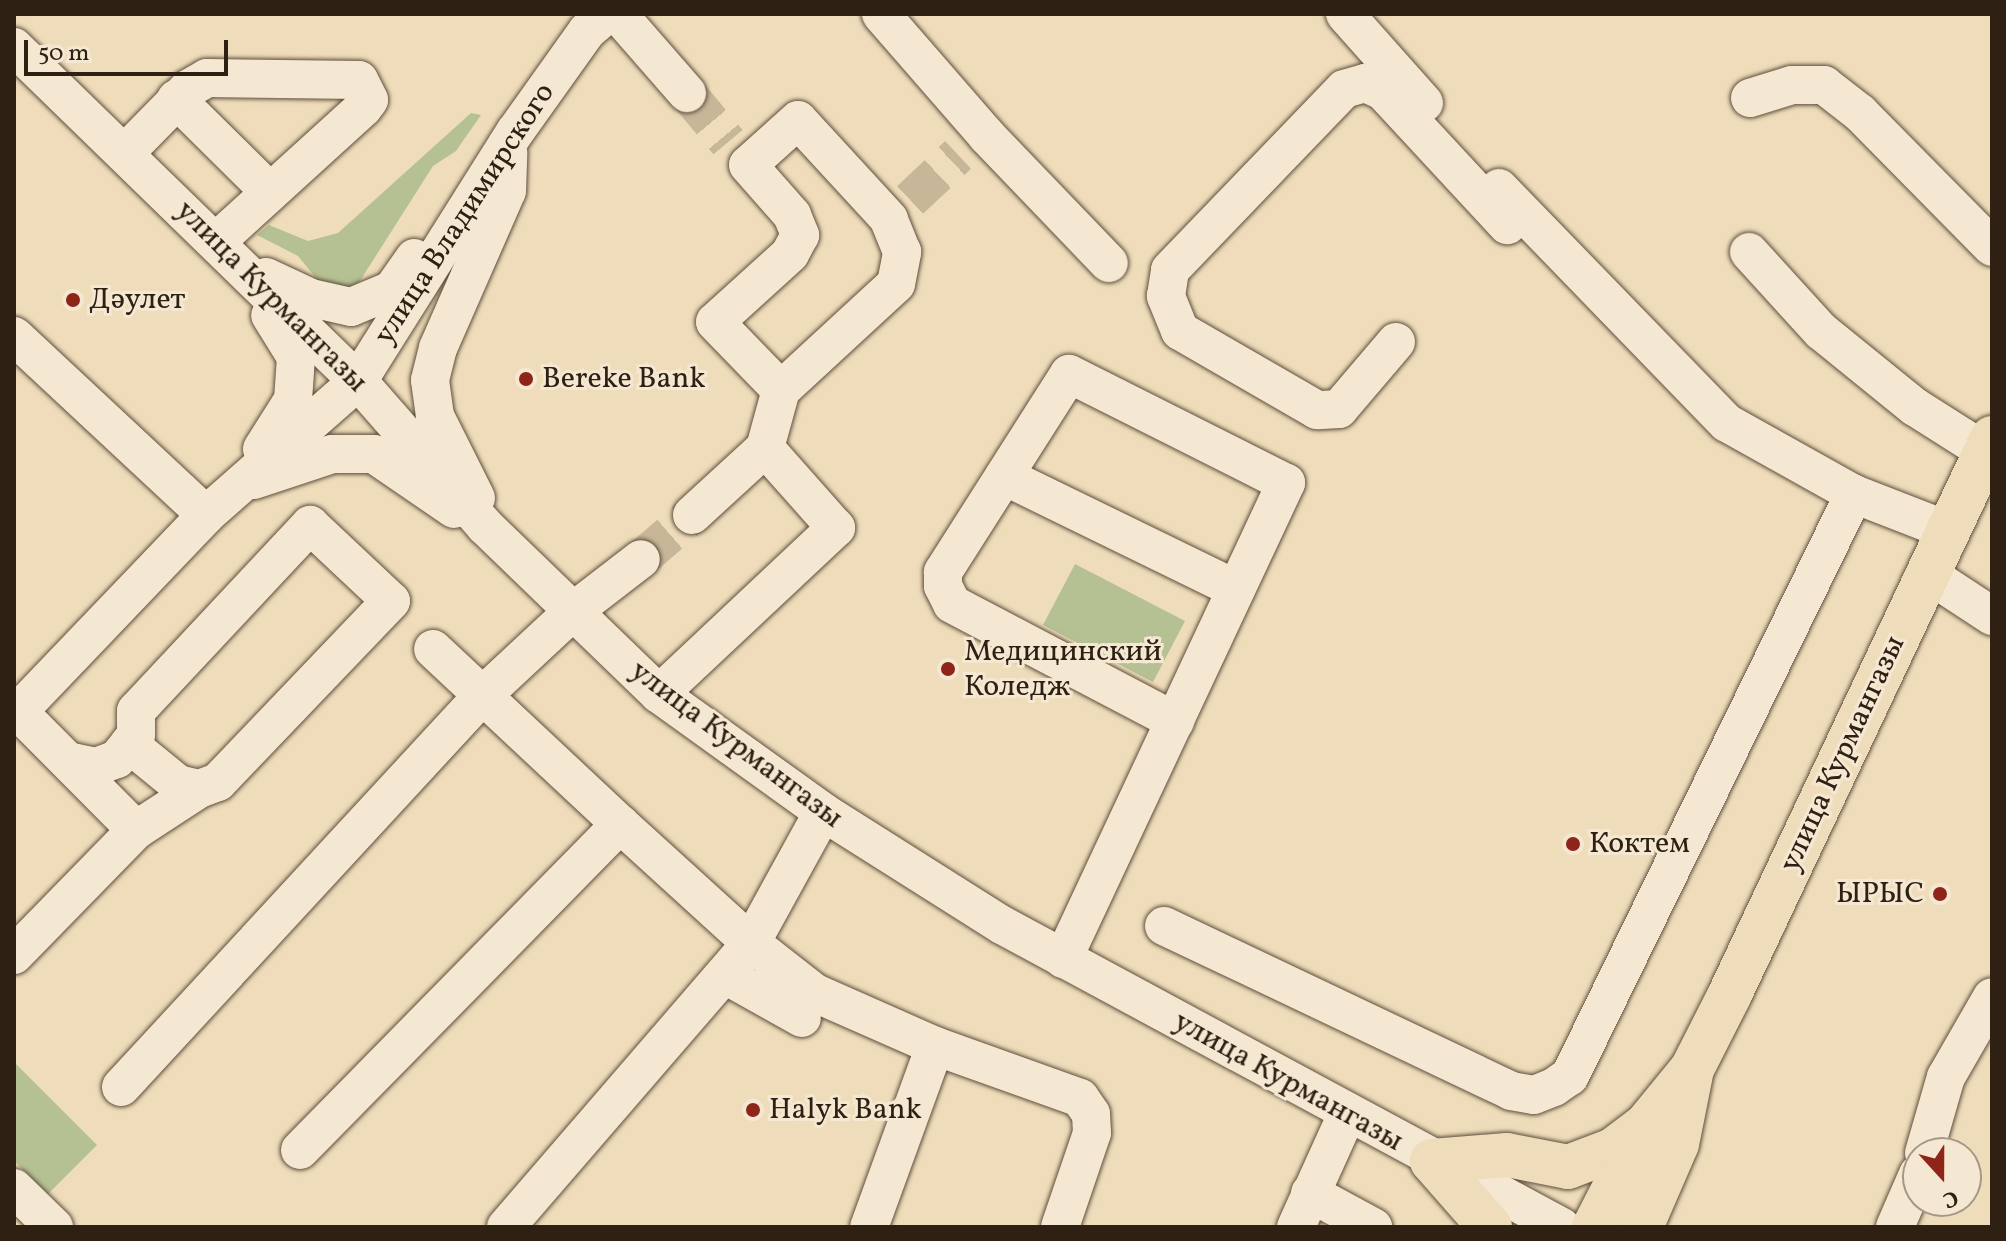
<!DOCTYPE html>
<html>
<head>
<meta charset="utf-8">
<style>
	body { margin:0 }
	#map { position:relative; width:2006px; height:1241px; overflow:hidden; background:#efdcba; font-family:Vollkorn,serif }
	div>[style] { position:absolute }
	.green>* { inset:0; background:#b5c193 }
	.minor-tunnel>* { height:38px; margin-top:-19px; transform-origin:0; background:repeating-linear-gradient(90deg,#c8b699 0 38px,transparent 0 57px) }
	.roads { filter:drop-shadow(0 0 2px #5e4f3d) drop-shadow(0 0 2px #5e4f3d) }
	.minor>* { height:38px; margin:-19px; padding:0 19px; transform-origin:19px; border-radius:19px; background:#f5e8d2 }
	.major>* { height:44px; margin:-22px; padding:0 22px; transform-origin:22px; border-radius:22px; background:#efdcba }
	.dots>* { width:22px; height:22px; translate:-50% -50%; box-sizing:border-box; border:4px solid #f5e8d2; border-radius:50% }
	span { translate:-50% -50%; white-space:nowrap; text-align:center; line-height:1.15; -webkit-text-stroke:6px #f5e8d2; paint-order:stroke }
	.street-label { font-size:30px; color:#2e2013 }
	.poi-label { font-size:30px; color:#2e2013 }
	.left { translate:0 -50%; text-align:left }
	.right { translate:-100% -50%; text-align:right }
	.frame { position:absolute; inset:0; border:16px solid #2e2013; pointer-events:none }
	.north { position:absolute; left:1902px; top:1137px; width:80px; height:80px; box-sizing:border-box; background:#f5e8d2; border:2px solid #a59886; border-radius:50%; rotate:159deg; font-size:22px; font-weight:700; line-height:32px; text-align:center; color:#2e2013 }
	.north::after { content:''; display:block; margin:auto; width:28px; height:36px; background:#8f2418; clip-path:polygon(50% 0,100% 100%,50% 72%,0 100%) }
	.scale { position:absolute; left:24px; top:40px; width:204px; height:36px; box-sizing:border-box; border:4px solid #2e2013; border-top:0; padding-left:10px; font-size:24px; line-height:28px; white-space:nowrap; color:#2e2013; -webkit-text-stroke:6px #f5e8d2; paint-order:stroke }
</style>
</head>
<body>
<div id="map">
	<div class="green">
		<div style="clip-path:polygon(471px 113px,481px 115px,456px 151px,433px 166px,358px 284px,347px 291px,320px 283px,298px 256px,257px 235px,269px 225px,308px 241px,338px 233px)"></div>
		<div style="clip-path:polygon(1075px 564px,1185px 621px,1153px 682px,1043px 625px)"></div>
		<div style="clip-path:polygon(14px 1062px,97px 1145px,48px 1194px,14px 1161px)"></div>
	</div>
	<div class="minor-tunnel">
		<div style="left:687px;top:93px;width:64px;rotate:50.1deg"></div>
		<div style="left:910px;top:200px;width:66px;rotate:-43.2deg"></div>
		<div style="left:641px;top:559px;width:67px;rotate:-40.8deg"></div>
	</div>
	<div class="roads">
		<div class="minor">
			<div style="left:618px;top:14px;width:105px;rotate:48.9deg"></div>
			<div style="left:881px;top:14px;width:162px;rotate:49deg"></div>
			<div style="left:987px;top:136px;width:176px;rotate:46.2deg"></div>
			<div style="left:1345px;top:14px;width:119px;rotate:48.4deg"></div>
			<div style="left:14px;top:47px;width:479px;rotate:44.2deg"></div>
			<div style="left:358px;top:381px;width:193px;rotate:48.8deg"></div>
			<div style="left:485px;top:526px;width:242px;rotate:44deg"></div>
			<div style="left:659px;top:694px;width:202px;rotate:35.7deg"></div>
			<div style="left:823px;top:812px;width:212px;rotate:32.3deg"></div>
			<div style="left:1002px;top:925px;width:636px;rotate:28.34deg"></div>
			<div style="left:1750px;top:98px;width:44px;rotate:-17.2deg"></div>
			<div style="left:1792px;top:85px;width:32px"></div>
			<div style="left:1824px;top:85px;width:46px;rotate:37.9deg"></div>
			<div style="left:1860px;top:113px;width:188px;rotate:45.4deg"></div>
			<div style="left:176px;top:99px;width:132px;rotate:44.7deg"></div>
			<div style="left:125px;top:153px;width:90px;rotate:-45.5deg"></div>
			<div style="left:188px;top:89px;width:22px;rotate:-30deg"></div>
			<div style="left:207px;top:78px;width:152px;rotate:0.8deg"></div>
			<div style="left:359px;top:80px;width:22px;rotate:63deg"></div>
			<div style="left:369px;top:100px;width:10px;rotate:127deg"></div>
			<div style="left:363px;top:108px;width:197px;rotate:137.7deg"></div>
			<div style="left:1499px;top:188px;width:327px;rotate:45.9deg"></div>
			<div style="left:1727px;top:423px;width:145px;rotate:29.2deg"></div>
			<div style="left:1854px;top:494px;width:100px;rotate:21.2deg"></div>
			<div style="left:1749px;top:252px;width:107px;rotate:47.7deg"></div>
			<div style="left:1821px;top:331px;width:121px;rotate:39deg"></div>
			<div style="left:1915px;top:407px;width:84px;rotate:32.4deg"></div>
			<div style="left:266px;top:277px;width:50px;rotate:25deg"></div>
			<div style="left:311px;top:298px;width:41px;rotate:12.7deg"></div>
			<div style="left:351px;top:307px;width:44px;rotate:-22.5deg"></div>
			<div style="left:392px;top:290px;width:39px;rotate:-55deg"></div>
			<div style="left:14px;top:336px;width:262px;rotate:43deg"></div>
			<div style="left:1396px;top:342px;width:88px;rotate:130.4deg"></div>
			<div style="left:1339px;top:409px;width:22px;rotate:177deg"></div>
			<div style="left:1317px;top:410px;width:158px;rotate:-150deg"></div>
			<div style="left:1180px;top:331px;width:38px;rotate:-112deg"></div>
			<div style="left:1166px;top:296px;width:26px;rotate:-81deg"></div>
			<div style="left:1170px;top:270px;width:251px;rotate:-46.1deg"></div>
			<div style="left:1344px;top:89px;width:22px;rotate:-16deg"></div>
			<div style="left:1365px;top:83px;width:20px;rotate:24deg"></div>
			<div style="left:1383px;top:91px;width:183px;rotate:47.2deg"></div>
			<div style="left:262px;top:449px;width:58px;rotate:-57.7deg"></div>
			<div style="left:293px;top:400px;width:43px;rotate:-86deg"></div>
			<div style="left:296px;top:357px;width:49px;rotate:-121.8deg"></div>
			<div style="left:1004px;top:476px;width:258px;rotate:26deg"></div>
			<div style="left:254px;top:480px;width:82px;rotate:-18.4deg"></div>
			<div style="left:332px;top:454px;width:42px"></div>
			<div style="left:374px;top:454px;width:97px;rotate:34.5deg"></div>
			<div style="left:476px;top:498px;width:92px;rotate:-116.6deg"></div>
			<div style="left:435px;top:416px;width:36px;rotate:-98deg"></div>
			<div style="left:430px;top:380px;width:33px;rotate:-76deg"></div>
			<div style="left:438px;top:348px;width:171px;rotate:-66.3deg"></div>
			<div style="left:507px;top:191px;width:38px;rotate:-88deg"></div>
			<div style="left:692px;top:515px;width:99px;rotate:-42.5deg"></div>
			<div style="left:765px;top:448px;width:60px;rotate:-74.6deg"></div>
			<div style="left:781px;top:390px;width:156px;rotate:-42.7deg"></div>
			<div style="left:896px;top:284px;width:33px;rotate:-79deg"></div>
			<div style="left:902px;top:252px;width:35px;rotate:-112deg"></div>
			<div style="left:889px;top:219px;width:134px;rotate:-132.6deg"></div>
			<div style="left:798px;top:120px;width:67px;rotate:138deg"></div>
			<div style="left:748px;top:165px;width:67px;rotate:48.7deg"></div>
			<div style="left:792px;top:215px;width:22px;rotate:68deg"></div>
			<div style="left:800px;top:235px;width:21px;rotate:118deg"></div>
			<div style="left:790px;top:254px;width:101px;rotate:137.8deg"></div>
			<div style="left:715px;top:322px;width:95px;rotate:45.9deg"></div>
			<div style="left:1928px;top:574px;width:77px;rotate:33.3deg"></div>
			<div style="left:659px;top:694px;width:243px;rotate:-43.2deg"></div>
			<div style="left:836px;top:528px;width:107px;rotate:-131.6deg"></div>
			<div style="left:14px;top:716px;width:278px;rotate:-46.3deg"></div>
			<div style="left:206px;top:515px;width:203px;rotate:-41.4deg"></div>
			<div style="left:358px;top:381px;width:294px;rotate:-57.8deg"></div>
			<div style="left:515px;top:132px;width:124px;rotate:-54.5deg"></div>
			<div style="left:587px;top:31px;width:26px;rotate:-40deg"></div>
			<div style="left:68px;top:761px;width:29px;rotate:12deg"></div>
			<div style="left:96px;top:767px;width:22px;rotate:-21deg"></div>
			<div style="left:117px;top:759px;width:19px;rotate:-51deg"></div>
			<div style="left:129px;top:744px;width:11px;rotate:-52deg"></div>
			<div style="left:136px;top:735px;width:24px;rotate:-90deg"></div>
			<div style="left:136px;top:711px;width:255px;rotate:-46.9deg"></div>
			<div style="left:310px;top:525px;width:111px;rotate:43.2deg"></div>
			<div style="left:391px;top:601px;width:250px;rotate:133.7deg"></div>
			<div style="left:218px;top:782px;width:20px;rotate:160deg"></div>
			<div style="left:199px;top:789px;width:22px;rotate:-167deg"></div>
			<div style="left:178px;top:784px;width:63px;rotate:-140.8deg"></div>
			<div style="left:620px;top:824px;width:177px;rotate:42.3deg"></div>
			<div style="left:751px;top:943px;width:81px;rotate:38deg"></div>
			<div style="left:815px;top:993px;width:131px;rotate:23.8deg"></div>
			<div style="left:935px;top:1046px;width:193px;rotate:110deg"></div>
			<div style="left:136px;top:830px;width:75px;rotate:-33.1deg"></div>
			<div style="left:1164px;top:926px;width:384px;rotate:25.4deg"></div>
			<div style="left:1511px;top:1091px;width:23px;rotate:10deg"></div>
			<div style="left:1534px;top:1095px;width:22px;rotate:-22deg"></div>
			<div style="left:1554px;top:1087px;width:19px;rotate:-35deg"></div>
			<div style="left:1570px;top:1076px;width:648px;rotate:-63.99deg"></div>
			<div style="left:14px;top:955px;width:175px;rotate:-45.7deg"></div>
			<div style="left:136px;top:830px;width:168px;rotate:-134.8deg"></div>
			<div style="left:1063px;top:959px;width:526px;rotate:-64.9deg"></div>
			<div style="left:1286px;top:483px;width:243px;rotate:-153.3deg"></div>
			<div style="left:1069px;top:374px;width:235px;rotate:122.5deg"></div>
			<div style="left:943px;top:572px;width:14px;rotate:90deg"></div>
			<div style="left:943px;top:586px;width:20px;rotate:63deg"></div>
			<div style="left:952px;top:604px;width:252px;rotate:27.7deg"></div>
			<div style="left:725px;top:975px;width:88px;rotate:29.2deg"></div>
			<div style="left:935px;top:1046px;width:154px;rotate:19.7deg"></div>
			<div style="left:1080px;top:1098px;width:19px;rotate:55deg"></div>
			<div style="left:1091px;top:1114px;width:19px;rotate:87deg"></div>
			<div style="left:1092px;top:1133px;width:99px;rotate:108.8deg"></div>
			<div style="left:121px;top:1087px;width:532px;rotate:-47.28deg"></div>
			<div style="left:482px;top:696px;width:122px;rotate:-43deg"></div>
			<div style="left:571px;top:613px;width:88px;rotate:-37.6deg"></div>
			<div style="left:300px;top:1150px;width:457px;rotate:-45.5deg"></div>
			<div style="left:620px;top:824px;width:256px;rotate:-136.9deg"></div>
			<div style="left:1924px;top:1153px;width:79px;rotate:-73.9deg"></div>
			<div style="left:1946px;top:1077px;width:92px;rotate:-60.1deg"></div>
			<div style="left:14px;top:1188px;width:56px;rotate:44.3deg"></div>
			<div style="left:1310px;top:1193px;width:72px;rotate:28.4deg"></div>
			<div style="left:506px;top:1227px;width:375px;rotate:-49.2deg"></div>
			<div style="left:751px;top:943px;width:149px;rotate:-61.2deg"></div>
			<div style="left:1296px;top:1227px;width:124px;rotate:-65.7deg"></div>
			<div style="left:1895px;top:1227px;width:58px;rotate:-66.5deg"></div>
		</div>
		<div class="major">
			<div style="left:1432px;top:1161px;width:75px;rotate:-4.6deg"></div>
			<div style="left:1507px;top:1155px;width:62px;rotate:11.1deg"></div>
			<div style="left:1568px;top:1167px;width:48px;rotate:-20.7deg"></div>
			<div style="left:1613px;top:1150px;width:36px;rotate:-37deg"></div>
			<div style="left:1432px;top:1161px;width:88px;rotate:48.7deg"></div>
			<div style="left:1594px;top:1227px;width:116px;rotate:-62.8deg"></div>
			<div style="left:1647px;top:1124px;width:71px;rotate:-50.7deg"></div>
			<div style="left:1692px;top:1069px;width:82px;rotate:-63.1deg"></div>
			<div style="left:1729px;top:996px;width:617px;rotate:-64.76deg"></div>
			<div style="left:1641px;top:1227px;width:90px;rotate:-66.6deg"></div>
			<div style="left:1677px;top:1144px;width:71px;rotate:-78.7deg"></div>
		</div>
	</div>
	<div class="dots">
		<div style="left:73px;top:300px;background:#8f2418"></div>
		<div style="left:526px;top:379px;background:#8f2418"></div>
		<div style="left:948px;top:669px;background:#8f2418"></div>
		<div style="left:1573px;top:844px;background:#8f2418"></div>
		<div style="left:1940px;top:894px;background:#8f2418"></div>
		<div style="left:753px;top:1110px;background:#8f2418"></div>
	</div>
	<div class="street-label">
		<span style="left:465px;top:214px;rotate:-57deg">улица Владимирского</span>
		<span style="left:271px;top:297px;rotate:45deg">улица Курмангазы</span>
		<span style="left:736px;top:745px;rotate:37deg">улица Курмангазы</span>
		<span style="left:1843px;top:754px;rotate:-65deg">улица Курмангазы</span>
		<span style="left:1288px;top:1082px;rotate:29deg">улица Курмангазы</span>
	</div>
	<div class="poi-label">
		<span class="left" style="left:89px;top:300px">Дәулет</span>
		<span class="left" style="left:542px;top:379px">Bereke Bank</span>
		<span class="left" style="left:964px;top:669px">Медицинский<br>Коледж</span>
		<span class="left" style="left:1589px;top:844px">Коктем</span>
		<span class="right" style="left:1924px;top:894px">ЫРЫС</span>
		<span class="left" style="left:769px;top:1110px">Halyk Bank</span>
	</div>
	<div class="frame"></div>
	<div class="north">С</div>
	<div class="scale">50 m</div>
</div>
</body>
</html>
